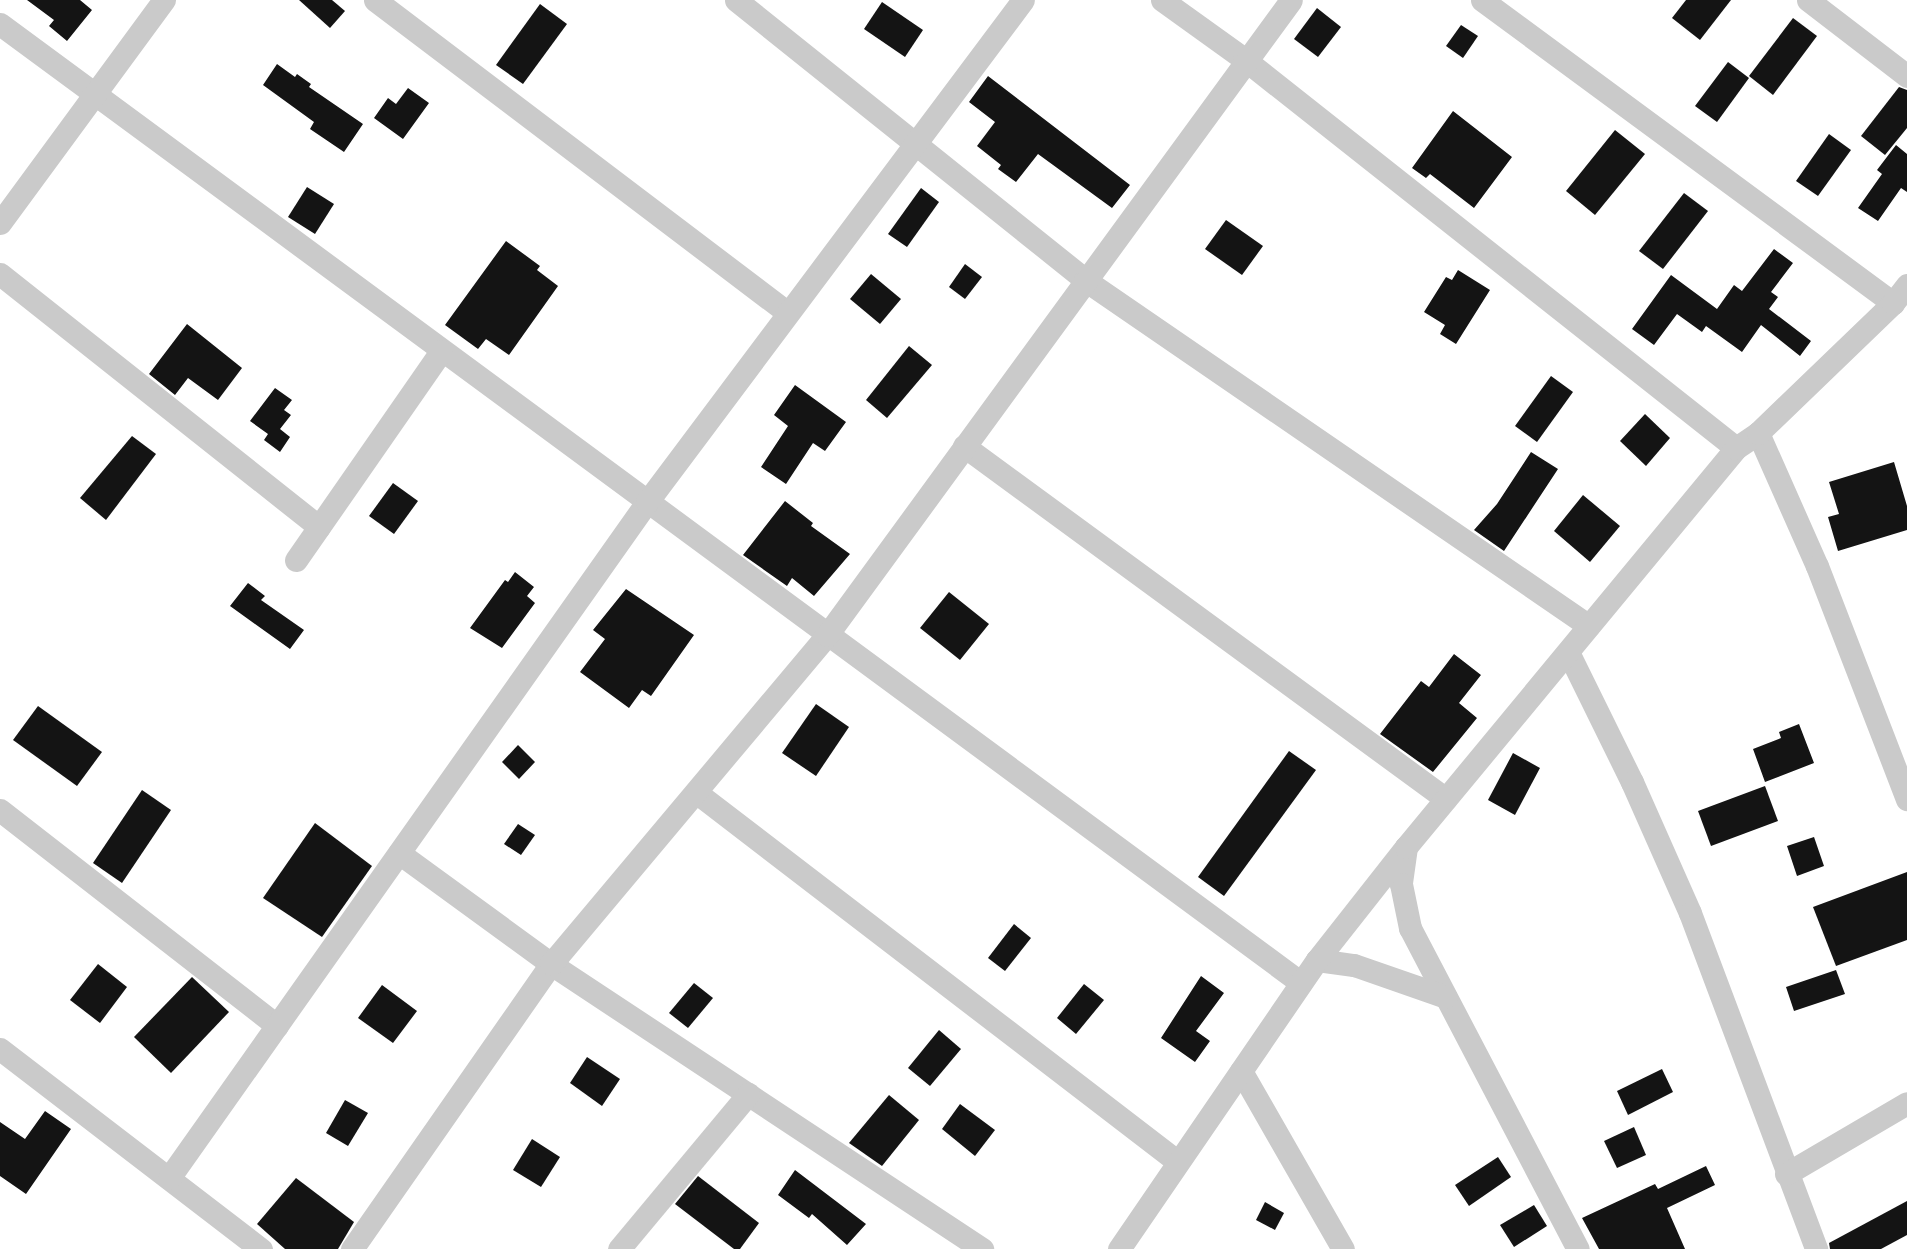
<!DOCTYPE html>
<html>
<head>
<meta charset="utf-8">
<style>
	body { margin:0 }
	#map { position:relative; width:1907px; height:1249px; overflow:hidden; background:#fff; font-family:Karla,sans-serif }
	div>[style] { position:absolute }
	.building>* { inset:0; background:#141414 }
	.street>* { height:23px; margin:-11.5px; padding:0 11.5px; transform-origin:11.5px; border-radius:11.5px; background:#cacaca }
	span { translate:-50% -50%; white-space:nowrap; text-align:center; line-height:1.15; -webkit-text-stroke:7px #fff; paint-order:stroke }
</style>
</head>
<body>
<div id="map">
	<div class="building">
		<div style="clip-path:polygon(27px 0,80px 0,92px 10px,67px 41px,49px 26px,54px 20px)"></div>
		<div style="clip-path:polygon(299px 0,332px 0,345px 11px,330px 28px)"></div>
		<div style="clip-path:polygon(1686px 0,1731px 0,1700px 40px,1672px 18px)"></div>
		<div style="clip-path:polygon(882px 2px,923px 30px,905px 57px,864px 29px)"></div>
		<div style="clip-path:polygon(540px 4px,567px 24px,523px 84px,496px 65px)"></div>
		<div style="clip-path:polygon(1317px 8px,1341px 27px,1318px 57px,1294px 39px)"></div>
		<div style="clip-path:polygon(1793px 18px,1817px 36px,1773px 95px,1749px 76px)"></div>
		<div style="clip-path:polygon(1461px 25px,1478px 36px,1463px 58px,1446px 46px)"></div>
		<div style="clip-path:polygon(1728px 62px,1749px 78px,1717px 122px,1695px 106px)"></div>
		<div style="clip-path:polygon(277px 64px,295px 77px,297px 74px,311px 84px,309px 87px,363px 124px,344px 152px,310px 129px,314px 122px,263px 85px)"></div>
		<div style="clip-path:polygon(988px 76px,1130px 185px,1112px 208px,1038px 154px,1016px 182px,998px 169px,1001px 165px,977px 146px,995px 122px,969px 102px)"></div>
		<div style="clip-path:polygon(1899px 87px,1907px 90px,1907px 128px,1885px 155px,1861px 136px)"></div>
		<div style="clip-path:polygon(408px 88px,429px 103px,403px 139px,374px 118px,388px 98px,396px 104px)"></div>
		<div style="clip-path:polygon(1453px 111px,1512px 157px,1474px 208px,1430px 174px,1426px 178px,1412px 168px)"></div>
		<div style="clip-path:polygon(1615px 130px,1645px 154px,1595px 215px,1566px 191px)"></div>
		<div style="clip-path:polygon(1829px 134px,1851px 150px,1818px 196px,1796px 181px)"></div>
		<div style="clip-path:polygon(1896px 145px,1907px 154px,1907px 192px,1901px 188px,1878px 221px,1858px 208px,1882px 174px,1877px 170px)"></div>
		<div style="clip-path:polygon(307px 187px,334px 204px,315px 234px,288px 217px)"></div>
		<div style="clip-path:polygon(921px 188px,939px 202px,907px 247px,888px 234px)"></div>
		<div style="clip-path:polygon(1684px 193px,1708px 211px,1663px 269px,1639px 251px)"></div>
		<div style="clip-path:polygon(1226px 220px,1263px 246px,1242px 275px,1205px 249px)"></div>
		<div style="clip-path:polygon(506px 241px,540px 266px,537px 270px,558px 286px,509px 355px,486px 339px,478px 349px,445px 325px)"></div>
		<div style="clip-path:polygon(1774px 249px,1793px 263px,1771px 292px,1778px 297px,1769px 309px,1811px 341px,1800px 356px,1761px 325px,1742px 352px,1706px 326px,1702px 332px,1677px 314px,1654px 345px,1632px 329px,1671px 275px,1717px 309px,1734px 285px,1742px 291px)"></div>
		<div style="clip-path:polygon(965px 264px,982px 277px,965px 299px,949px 287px)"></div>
		<div style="clip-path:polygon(1458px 270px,1490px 290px,1456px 344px,1440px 334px,1445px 325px,1424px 312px,1446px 277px,1452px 280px)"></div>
		<div style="clip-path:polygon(871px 274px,901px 299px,880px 324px,850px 299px)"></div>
		<div style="clip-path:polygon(187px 324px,242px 368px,218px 400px,188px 378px,175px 395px,149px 374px)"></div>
		<div style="clip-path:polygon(909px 346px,932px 365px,887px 418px,866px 400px)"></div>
		<div style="clip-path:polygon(1551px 376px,1573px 392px,1537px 442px,1515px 426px)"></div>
		<div style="clip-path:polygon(795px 385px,846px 422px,825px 451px,813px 443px,786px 484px,761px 467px,788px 426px,774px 415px)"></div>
		<div style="clip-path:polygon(275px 388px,292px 400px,284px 410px,291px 415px,280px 429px,290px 437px,280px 452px,264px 440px,268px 434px,250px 421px)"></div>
		<div style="clip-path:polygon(1645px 414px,1670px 438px,1646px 466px,1620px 441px)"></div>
		<div style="clip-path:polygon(132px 436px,156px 454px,106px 520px,80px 498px)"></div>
		<div style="clip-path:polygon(1531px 452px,1558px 469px,1504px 551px,1474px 530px,1497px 504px)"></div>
		<div style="clip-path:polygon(1894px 462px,1907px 506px,1907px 530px,1838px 551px,1828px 517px,1839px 514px,1829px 482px)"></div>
		<div style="clip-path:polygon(393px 483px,418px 501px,394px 534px,369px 516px)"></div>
		<div style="clip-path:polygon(1583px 495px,1620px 526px,1590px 562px,1554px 531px)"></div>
		<div style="clip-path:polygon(785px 501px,813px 523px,811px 526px,850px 554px,814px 596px,792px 578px,787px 586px,743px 555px)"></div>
		<div style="clip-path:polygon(515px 572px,534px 587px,527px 596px,535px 603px,502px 648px,470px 628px,505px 580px,508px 582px)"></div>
		<div style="clip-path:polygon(248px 583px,265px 596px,261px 600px,304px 630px,290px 649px,230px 606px)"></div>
		<div style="clip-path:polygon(626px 589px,694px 635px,651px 696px,642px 690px,629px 708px,580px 672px,605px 639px,593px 630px)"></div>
		<div style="clip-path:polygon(949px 592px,989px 624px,960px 660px,920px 628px)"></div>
		<div style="clip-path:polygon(1454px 654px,1481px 675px,1459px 703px,1477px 718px,1433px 772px,1380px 734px,1421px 681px,1429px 687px)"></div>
		<div style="clip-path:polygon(816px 704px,849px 727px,816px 776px,782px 753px)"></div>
		<div style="clip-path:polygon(38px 706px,102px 752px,77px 786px,13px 740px)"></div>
		<div style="clip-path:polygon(1799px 724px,1814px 763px,1765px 782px,1753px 749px,1781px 738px,1779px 732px)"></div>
		<div style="clip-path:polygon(518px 745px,535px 762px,519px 779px,502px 762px)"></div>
		<div style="clip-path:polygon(1289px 751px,1316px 770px,1224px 896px,1198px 877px)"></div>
		<div style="clip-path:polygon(1513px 753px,1540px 768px,1515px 815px,1488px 800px)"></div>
		<div style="clip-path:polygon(1765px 786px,1778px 821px,1711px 846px,1698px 811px)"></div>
		<div style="clip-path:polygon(142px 790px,171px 810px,122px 883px,93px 863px)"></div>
		<div style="clip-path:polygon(315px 823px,372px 866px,322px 937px,263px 898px)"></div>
		<div style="clip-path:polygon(518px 824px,535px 835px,521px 855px,504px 844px)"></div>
		<div style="clip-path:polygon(1814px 837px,1824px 866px,1797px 876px,1787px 846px)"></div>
		<div style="clip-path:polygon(1907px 872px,1907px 940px,1836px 966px,1813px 907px)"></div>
		<div style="clip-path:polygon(1014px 924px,1031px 938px,1005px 971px,988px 958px)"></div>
		<div style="clip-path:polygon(98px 964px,127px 987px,100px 1023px,70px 1000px)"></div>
		<div style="clip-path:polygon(1836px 970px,1845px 994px,1794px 1011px,1786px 987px)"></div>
		<div style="clip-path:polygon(1201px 976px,1224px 993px,1196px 1031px,1210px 1041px,1195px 1062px,1161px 1038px)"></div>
		<div style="clip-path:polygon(192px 977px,229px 1012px,171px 1073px,134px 1037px)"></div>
		<div style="clip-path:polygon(694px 983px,713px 998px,688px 1028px,669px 1013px)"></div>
		<div style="clip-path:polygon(1084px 984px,1104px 1000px,1076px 1034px,1057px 1018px)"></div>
		<div style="clip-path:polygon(382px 985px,417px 1011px,393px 1043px,358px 1018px)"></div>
		<div style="clip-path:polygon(939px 1030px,961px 1049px,930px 1086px,908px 1068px)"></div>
		<div style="clip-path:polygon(587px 1057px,620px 1079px,602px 1106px,570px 1083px)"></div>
		<div style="clip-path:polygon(1662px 1069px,1673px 1092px,1628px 1115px,1617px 1091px)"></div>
		<div style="clip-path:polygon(889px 1095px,919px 1120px,882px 1166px,849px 1143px)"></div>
		<div style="clip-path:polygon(345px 1100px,368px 1113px,348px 1146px,326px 1133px)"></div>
		<div style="clip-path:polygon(960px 1104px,995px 1130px,975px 1156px,942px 1129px)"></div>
		<div style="clip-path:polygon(45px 1111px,71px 1129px,26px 1194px,0 1176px,0 1122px,25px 1139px)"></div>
		<div style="clip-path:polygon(1634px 1127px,1646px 1155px,1617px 1168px,1604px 1141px)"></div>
		<div style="clip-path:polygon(532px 1139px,560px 1157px,541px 1187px,513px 1170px)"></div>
		<div style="clip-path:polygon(1498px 1157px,1511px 1177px,1469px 1206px,1455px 1185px)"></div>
		<div style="clip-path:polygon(1706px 1166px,1715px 1185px,1667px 1208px,1685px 1249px,1599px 1249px,1582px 1218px,1655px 1184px,1658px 1189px)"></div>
		<div style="clip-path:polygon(795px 1170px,866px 1224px,847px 1245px,812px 1214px,809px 1218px,778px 1195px)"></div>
		<div style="clip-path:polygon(698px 1176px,759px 1223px,740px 1249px,734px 1249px,675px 1204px)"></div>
		<div style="clip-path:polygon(296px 1178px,354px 1222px,338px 1249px,285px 1249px,257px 1224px)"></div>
		<div style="clip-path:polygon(1907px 1201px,1907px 1235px,1881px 1249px,1830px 1249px,1829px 1243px)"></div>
		<div style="clip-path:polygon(1265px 1202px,1284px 1213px,1275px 1230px,1256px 1220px)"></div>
		<div style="clip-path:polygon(1534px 1205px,1547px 1226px,1514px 1247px,1500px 1225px)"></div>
	</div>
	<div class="street">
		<div style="left:375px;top:0;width:518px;rotate:37.16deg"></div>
		<div style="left:736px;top:0;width:447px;rotate:38.7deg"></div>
		<div style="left:1085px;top:280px;width:611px;rotate:34.47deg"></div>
		<div style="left:1162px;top:0;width:101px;rotate:35.7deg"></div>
		<div style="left:1244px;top:59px;width:627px;rotate:38.33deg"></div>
		<div style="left:1482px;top:0;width:511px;rotate:36.4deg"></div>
		<div style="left:1808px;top:0;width:125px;rotate:37.5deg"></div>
		<div style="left:0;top:24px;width:1616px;rotate:36.39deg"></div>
		<div style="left:0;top:223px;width:277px;rotate:-53.7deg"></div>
		<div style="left:0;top:274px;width:407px;rotate:38.4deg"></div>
		<div style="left:1758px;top:433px;width:145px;rotate:66.1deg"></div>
		<div style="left:1817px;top:566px;width:250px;rotate:68.9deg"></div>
		<div style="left:964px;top:446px;width:597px;rotate:36.22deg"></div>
		<div style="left:296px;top:560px;width:254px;rotate:-55.2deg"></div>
		<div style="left:1568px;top:652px;width:145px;rotate:63.8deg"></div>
		<div style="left:1632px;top:782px;width:143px;rotate:66.1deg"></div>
		<div style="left:1690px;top:913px;width:359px;rotate:69.4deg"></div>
		<div style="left:697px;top:793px;width:606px;rotate:37.49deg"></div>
		<div style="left:0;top:810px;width:351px;rotate:37.9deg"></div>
		<div style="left:1406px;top:847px;width:37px;rotate:98deg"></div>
		<div style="left:1401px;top:884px;width:45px;rotate:78.4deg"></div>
		<div style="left:1410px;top:928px;width:362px;rotate:62.4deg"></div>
		<div style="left:399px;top:853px;width:188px;rotate:36.1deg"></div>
		<div style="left:551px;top:964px;width:517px;rotate:33.47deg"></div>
		<div style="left:1317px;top:960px;width:37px;rotate:8deg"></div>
		<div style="left:1354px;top:965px;width:97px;rotate:19.2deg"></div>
		<div style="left:0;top:1049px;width:329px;rotate:37.5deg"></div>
		<div style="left:1241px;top:1071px;width:205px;rotate:60.2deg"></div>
		<div style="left:1786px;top:1174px;width:140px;rotate:-30.4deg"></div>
		<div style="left:169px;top:1178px;width:828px;rotate:-54.74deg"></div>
		<div style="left:647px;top:502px;width:627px;rotate:-53.17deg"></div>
		<div style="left:352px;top:1249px;width:348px;rotate:-55.1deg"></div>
		<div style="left:551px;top:964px;width:429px;rotate:-50deg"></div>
		<div style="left:827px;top:635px;width:786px;rotate:-53.84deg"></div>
		<div style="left:619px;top:1249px;width:202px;rotate:-50.2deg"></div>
		<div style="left:1119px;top:1249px;width:350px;rotate:-55.6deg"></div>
		<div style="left:1317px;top:960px;width:144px;rotate:-51.8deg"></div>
		<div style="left:1406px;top:847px;width:518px;rotate:-50.41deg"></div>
		<div style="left:1736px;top:448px;width:27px;rotate:-34deg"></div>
		<div style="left:1758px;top:433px;width:187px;rotate:-43.9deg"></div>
		<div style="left:1893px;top:303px;width:23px;rotate:-52deg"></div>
	</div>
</div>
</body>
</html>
